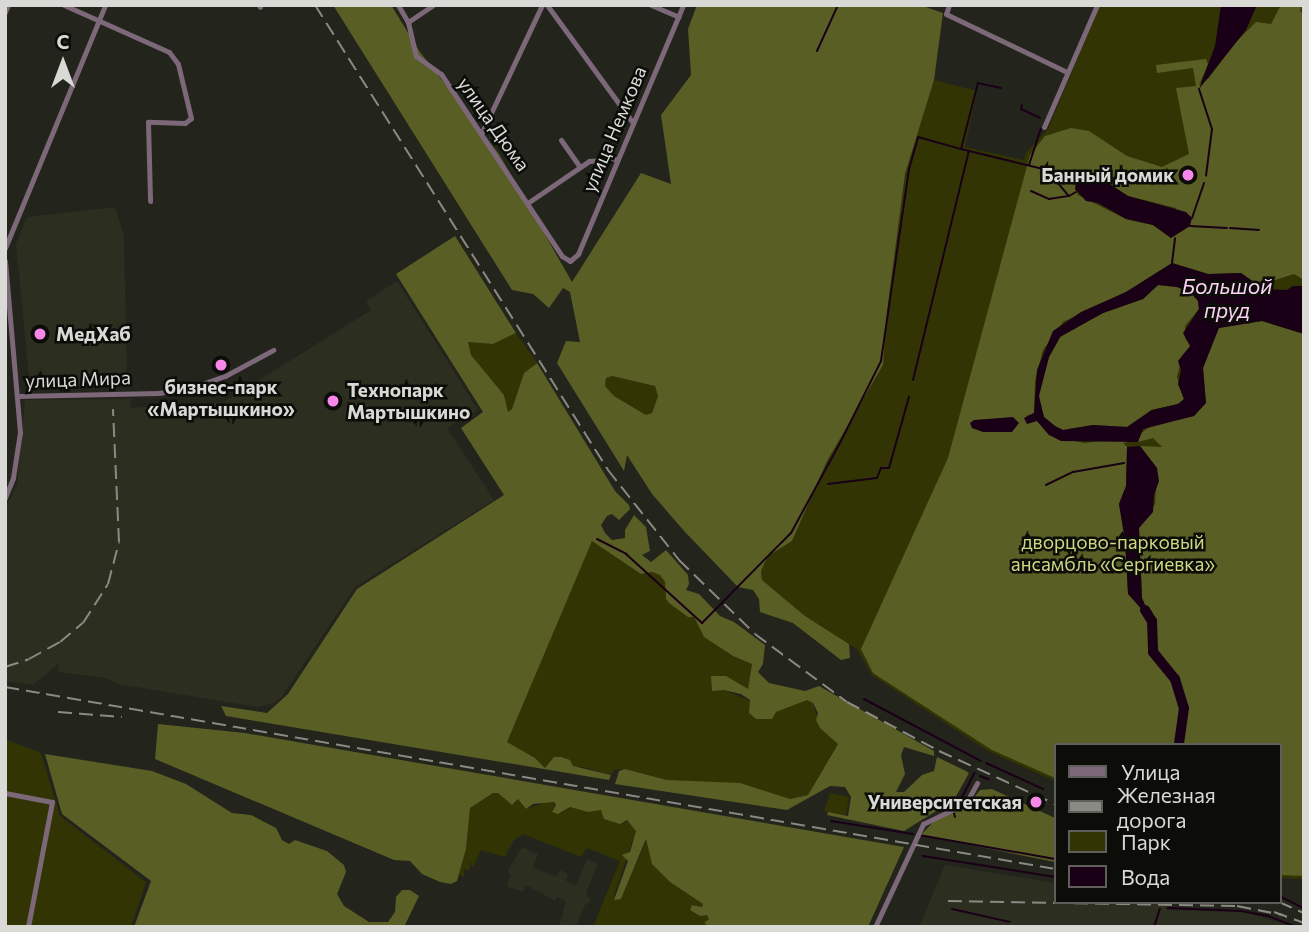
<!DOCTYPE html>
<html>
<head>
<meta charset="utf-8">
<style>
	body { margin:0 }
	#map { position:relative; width:1309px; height:932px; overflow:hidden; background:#23241c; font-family:Commissioner,sans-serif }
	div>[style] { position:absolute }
	.built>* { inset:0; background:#2c2e20 }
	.green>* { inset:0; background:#323503 }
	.forest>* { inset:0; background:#595e24 }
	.water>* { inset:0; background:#190016 }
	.stream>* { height:2px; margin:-1px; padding:0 1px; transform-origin:1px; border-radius:1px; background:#190016 }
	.river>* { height:10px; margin:-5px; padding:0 5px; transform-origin:5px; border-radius:5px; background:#190016 }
	.minor>* { height:5px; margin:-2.5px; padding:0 2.5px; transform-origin:2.5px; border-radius:2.5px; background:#7c6878 }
	.rail>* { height:2px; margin-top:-1px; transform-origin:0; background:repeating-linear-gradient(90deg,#898a83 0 14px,transparent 0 21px) }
	.dots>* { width:19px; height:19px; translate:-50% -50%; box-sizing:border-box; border:4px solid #0c0d09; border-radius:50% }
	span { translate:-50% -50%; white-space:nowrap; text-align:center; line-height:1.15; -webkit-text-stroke:5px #0c0d09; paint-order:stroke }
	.street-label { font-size:19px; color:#d9dad5 }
	.poi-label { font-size:19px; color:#d9dad5; font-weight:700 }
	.right { translate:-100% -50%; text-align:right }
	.left { translate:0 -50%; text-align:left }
	.park-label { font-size:19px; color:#ced881 }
	.water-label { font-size:21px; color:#fdd1f5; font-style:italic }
	.frame { position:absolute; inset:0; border:7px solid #d9dad5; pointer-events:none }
	.legend { position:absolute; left:1054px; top:743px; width:228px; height:161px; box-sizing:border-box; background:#0c0d09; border:2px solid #5e5f5b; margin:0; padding:9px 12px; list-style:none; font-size:21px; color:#d9dad5 }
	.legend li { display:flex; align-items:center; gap:14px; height:35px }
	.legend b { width:35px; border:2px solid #5e5f5b }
	.north { position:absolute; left:28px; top:28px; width:70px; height:70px; -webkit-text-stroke:5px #0c0d09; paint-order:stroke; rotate:0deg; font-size:19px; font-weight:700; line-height:28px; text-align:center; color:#d9dad5 }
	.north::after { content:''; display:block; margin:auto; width:24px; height:32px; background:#d9dad5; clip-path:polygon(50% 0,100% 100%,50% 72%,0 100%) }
</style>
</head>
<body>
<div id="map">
	<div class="built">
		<div style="clip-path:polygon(115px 207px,124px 236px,127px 385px,30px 388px,16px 244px,27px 217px)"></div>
		<div style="clip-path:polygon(397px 281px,478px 410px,447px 428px,494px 500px,355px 587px,281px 698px,274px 703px,258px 707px,118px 684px,105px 678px,58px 672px,59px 663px,33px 685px,5px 681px,5px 508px,17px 485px,25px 400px,130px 399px,131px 408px,224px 402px,371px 310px,366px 301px)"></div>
		<div style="clip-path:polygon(522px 847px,538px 854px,533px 867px,556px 877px,560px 870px,568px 874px,566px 881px,576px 885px,587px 859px,598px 864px,586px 893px,591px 902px,585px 905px,576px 927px,559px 927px,566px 901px,557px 897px,555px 901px,526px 885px,523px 892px,507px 886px,511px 874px,507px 872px)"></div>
		<div style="clip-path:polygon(945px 865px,1055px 883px,1055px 902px,1167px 902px,1166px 910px,1244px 912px,1293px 927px,919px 927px)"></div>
	</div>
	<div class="green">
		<div style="clip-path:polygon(1100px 5px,1304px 5px,1304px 879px,1279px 878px,1279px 745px,1055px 745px,1055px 781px,988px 751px,872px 675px,857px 649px,805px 616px,762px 580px,761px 571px,768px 556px,792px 541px,827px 461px,883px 365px,887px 312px,905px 174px,934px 80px,977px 91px,965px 147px,1024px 160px,1026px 153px,1048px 129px)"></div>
		<div style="clip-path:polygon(516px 333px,537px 363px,524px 373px,512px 409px,508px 412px,504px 395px,471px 355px,468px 342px,493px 344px)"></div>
		<div style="clip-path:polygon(612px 376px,655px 386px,658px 396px,652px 413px,646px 415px,614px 396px,605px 386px,606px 378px)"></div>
		<div style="clip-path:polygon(592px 540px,641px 574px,652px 572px,660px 575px,665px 582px,666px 599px,694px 617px,704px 637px,733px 656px,752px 664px,748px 690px,724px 690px,776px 712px,806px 699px,813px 703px,820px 728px,838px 743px,808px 795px,789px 799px,740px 784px,667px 780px,625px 769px,614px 770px,611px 775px,583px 767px,545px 768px,535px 758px,507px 742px)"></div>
		<div style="clip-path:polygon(5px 739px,41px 753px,60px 816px,146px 882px,131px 927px,5px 927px)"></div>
		<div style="clip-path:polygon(493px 793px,498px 793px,513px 805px,518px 799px,526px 809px,550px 801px,556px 805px,552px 810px,562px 813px,570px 807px,588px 812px,599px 809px,616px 823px,630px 821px,636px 831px,614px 895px,621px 899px,647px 839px,652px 864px,670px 882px,703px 904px,702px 907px,694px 905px,690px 910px,700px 916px,707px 914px,709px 919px,704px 923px,710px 927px,593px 927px,620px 861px,587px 848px,581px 857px,523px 834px,513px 841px,505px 857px,481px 850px,473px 867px,469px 861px,470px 870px,463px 869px,465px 877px,459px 875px,466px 849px,470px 808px)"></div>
		<div style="clip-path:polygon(830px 793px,849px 797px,846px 815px,824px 811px)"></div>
	</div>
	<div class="forest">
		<div style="clip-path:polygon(evenodd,333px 5px,391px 5px,420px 52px,499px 154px,572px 282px,641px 173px,671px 184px,661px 115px,691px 75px,688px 29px,697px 5px,920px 5px,943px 13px,934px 80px,905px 174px,887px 312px,883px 365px,827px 461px,792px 541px,768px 556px,761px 571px,762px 580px,805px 616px,849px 644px,850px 658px,841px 660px,793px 623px,760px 612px,759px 599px,753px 590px,738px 587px,685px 532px,652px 494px,627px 455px,624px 471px,557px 363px,566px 341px,580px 342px,570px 292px,563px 288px,549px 308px,533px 294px,512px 290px,333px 5px,612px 376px,655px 386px,658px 396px,652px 413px,646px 415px,614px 396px,605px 386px,606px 378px,612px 376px)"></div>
		<div style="clip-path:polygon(evenodd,1281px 5px,1302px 5px,1300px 11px,1304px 15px,1304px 280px,1294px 274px,1272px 281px,1253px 282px,1241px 273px,1208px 274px,1172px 263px,1126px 292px,1063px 322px,1043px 350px,1035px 381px,1034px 413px,1026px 416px,1037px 421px,1049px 435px,1084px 443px,1119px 439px,1128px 442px,1123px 443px,1127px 447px,1126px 486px,1119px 504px,1125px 540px,1128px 593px,1151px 619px,1142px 598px,1139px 528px,1155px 504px,1157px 468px,1140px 446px,1162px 447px,1153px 438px,1138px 442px,1140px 434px,1152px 425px,1194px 416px,1206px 403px,1203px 368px,1218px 328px,1262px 321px,1304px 334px,1304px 876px,1279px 875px,1279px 745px,1055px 745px,1055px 778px,992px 750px,873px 673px,861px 649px,948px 458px,1030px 155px,1045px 136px,1071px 128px,1089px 131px,1127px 156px,1162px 167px,1189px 154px,1176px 88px,1196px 86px,1193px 68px,1157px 73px,1156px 65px,1206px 59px,1208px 64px,1199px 85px,1209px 78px,1234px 44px,1256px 22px,1271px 24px,1281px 5px,1088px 170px,1128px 196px,1176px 208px,1171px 238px,1153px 225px,1126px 219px,1078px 195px,1075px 189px,1077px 178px,1088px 170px)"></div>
		<div style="clip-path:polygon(455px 236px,516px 333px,493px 344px,468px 342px,471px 355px,504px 395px,508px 412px,512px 409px,524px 373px,537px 363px,615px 491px,629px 505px,630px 509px,619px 520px,612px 514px,607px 516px,601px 525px,605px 533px,612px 540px,625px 538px,625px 530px,634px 515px,646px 527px,650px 551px,642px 555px,651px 562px,666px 550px,688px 575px,689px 584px,686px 590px,699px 594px,720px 616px,734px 622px,765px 645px,763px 664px,758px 672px,769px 683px,805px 691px,819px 686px,934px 751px,934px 756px,904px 747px,901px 755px,905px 774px,896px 792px,904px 792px,922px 775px,934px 771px,937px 757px,964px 770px,969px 773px,954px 800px,904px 831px,827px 815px,828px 812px,848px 816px,851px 797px,845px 787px,830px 786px,787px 810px,615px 784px,619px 771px,625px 769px,667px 780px,740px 783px,790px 799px,808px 795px,838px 744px,820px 728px,816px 720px,818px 713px,813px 703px,807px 700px,776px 712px,772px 719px,756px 719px,749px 713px,750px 700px,741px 694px,724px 690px,712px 691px,711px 676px,726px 676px,748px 689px,752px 664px,733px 656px,704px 637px,694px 617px,688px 617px,669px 603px,666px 599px,665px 582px,660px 575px,652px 572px,641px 574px,592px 541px,507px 742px,535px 758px,545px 768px,554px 757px,561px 757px,570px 760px,573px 766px,611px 775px,609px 780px,226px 716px,221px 706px,267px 713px,288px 694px,357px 589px,504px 495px,461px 428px,483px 412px,396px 274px)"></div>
		<div style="clip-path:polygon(1158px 285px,1177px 287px,1191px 293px,1198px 301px,1199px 309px,1185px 326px,1185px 338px,1191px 346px,1182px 356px,1177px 377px,1184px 399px,1178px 404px,1151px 410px,1127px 427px,1093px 425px,1063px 430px,1055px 426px,1044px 417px,1039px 402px,1039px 391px,1049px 357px,1061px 336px,1103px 313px,1143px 299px)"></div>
		<div style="clip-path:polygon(158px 724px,245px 733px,904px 847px,868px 927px,710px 927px,704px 923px,709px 919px,707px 915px,700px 916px,690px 910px,692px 905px,702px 907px,703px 904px,670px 882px,652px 864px,646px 839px,621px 899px,614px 900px,628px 861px,622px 855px,630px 852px,636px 831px,627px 820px,620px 824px,604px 819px,601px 810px,588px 812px,570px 807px,558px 814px,552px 812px,556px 805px,554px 802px,533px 804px,526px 809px,518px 799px,512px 805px,498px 793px,493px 793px,470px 808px,466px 849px,457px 881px,451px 884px,440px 882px,422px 874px,410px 861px,394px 860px,155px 759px)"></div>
		<div style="clip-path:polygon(45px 754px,152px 771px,186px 784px,232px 813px,251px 815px,276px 828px,282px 840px,289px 844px,295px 840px,327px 851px,344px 865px,346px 872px,337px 894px,344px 906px,369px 922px,388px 922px,395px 912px,396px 897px,402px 890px,410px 890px,419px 896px,404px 927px,134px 927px,151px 881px,62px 814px)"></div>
		<div style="clip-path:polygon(992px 789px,1055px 818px,1055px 862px,921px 835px,935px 820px,968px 805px,980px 790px)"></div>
	</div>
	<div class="water">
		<div style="clip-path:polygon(1221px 5px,1257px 5px,1246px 30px,1199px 89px,1215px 46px)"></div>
		<div style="clip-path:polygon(1088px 170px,1128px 196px,1186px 212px,1192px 218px,1190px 226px,1171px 238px,1153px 225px,1126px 219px,1098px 203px,1086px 201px,1075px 189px,1077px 178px)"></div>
		<div style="clip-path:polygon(evenodd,1172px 263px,1208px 274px,1241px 273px,1264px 289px,1287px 290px,1293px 286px,1302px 286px,1304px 334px,1262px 321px,1219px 328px,1203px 368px,1206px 403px,1194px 416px,1143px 429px,1138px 442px,1061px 441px,1049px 435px,1037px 421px,1027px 424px,1024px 418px,1034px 413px,1037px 370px,1053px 331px,1081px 312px,1126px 292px,1172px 263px,1158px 285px,1177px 287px,1191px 293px,1198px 301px,1199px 309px,1183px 333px,1190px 346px,1178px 361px,1181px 370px,1178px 384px,1184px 399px,1178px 404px,1152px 410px,1127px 427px,1093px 425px,1063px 430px,1055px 426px,1044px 417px,1039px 396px,1049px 357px,1060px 337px,1103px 313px,1143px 299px,1158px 285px)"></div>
		<div style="clip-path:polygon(1013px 417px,1019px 423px,1012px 432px,983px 432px,972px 428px,970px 423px,974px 420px)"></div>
		<div style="clip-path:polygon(1140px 446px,1157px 468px,1159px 481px,1154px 495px,1153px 512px,1139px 528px,1142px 598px,1152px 621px,1128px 594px,1125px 540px,1119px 504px,1126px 486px,1127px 447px)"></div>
	</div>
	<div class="stream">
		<div style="left:817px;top:51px;width:51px;rotate:-65.5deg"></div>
		<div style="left:1001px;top:88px;width:24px;rotate:-168deg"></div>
		<div style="left:978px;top:83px;width:68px;rotate:104.4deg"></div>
		<div style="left:961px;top:149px;width:89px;rotate:13.7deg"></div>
		<div style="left:1047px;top:170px;width:34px;rotate:50deg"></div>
		<div style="left:1069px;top:196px;width:8px;rotate:-30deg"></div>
		<div style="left:1199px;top:89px;width:42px;rotate:72deg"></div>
		<div style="left:1212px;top:129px;width:47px;rotate:97.3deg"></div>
		<div style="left:1022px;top:105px;width:4px;rotate:104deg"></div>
		<div style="left:1021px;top:109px;width:21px;rotate:25deg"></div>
		<div style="left:1029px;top:165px;width:38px;rotate:-72deg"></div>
		<div style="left:1031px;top:191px;width:20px;rotate:24deg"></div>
		<div style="left:1049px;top:199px;width:20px;rotate:-9deg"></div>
		<div style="left:1192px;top:218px;width:37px;rotate:-71deg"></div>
		<div style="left:1190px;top:226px;width:37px;rotate:3deg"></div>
		<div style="left:1230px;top:228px;width:29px;rotate:4deg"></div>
		<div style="left:1172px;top:263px;width:25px;rotate:-83deg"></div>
		<div style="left:913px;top:380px;width:236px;rotate:-76.3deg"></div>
		<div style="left:828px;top:484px;width:49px;rotate:-7deg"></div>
		<div style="left:877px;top:478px;width:11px;rotate:-68deg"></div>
		<div style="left:881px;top:468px;width:8px"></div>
		<div style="left:889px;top:468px;width:74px;rotate:-74.3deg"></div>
		<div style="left:1046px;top:485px;width:30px;rotate:-26deg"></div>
		<div style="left:1073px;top:472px;width:52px;rotate:-10deg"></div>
		<div style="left:597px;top:539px;width:33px;rotate:27deg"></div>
		<div style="left:626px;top:554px;width:103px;rotate:42.2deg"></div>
		<div style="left:702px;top:623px;width:114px;rotate:-45.4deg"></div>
		<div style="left:782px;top:542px;width:13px;rotate:-45deg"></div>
		<div style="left:791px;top:533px;width:105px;rotate:-61.5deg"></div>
		<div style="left:841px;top:441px;width:89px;rotate:-63.4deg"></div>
		<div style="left:881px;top:361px;width:194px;rotate:-81.7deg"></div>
		<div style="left:909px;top:169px;width:33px;rotate:-74deg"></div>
		<div style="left:918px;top:137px;width:45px;rotate:15.6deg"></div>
		<div style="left:864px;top:699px;width:132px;rotate:27.9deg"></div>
		<div style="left:986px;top:763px;width:63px;rotate:24.5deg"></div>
		<div style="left:980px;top:776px;width:9px;rotate:21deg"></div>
		<div style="left:952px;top:807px;width:8px;rotate:-30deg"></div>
		<div style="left:959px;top:803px;width:34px;rotate:-63deg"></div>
		<div style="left:954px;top:813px;width:4px;rotate:76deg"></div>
		<div style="left:831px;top:821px;width:83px;rotate:9deg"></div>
		<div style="left:919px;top:835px;width:138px;rotate:10deg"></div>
		<div style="left:923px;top:856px;width:134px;rotate:9deg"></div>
		<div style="left:1279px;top:896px;width:28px;rotate:26deg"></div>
		<div style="left:1168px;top:908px;width:73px;rotate:2.4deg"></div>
		<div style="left:1241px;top:911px;width:27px;rotate:10deg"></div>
		<div style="left:1268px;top:916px;width:31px;rotate:21deg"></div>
		<div style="left:952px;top:909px;width:59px;rotate:12.6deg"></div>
		<div style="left:1154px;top:927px;width:19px;rotate:-72deg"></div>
	</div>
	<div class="river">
		<div style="left:1145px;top:610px;width:13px;rotate:58deg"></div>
		<div style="left:1152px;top:621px;width:31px;rotate:88deg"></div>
		<div style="left:1153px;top:652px;width:35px;rotate:51deg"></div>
		<div style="left:1175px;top:679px;width:30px;rotate:73deg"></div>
		<div style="left:1184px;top:708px;width:37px;rotate:98deg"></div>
	</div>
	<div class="minor">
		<div style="left:64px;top:5px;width:115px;rotate:24.1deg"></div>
		<div style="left:169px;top:52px;width:15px;rotate:53deg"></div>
		<div style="left:178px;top:64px;width:56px;rotate:76.5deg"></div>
		<div style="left:191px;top:118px;width:8px;rotate:140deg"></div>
		<div style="left:185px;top:123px;width:37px;rotate:-178deg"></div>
		<div style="left:148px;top:122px;width:79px;rotate:88.5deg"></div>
		<div style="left:259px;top:5px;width:2px;rotate:63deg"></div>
		<div style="left:398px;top:5px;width:20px;rotate:60deg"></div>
		<div style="left:408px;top:22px;width:35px;rotate:77deg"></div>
		<div style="left:416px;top:56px;width:31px;rotate:36deg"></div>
		<div style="left:441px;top:74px;width:219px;rotate:56.4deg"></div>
		<div style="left:562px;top:256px;width:9px;rotate:32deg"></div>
		<div style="left:570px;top:261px;width:11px;rotate:-41deg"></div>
		<div style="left:578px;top:254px;width:270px;rotate:-67.1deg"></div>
		<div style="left:547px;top:5px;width:146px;rotate:53.9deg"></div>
		<div style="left:651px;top:5px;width:30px;rotate:23deg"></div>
		<div style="left:949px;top:5px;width:9px;rotate:108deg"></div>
		<div style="left:946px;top:14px;width:134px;rotate:25.6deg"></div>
		<div style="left:5px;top:12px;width:8px;rotate:-67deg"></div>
		<div style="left:408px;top:22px;width:30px;rotate:-34deg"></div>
		<div style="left:1044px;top:127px;width:133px;rotate:-66.5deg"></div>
		<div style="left:482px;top:132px;width:140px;rotate:-64.7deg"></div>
		<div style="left:561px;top:140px;width:33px;rotate:55deg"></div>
		<div style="left:529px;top:202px;width:73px;rotate:-34.3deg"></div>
		<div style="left:589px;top:161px;width:29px;rotate:-4deg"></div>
		<div style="left:5px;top:248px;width:263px;rotate:-67.6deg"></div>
		<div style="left:5px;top:261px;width:172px;rotate:85deg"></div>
		<div style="left:20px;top:432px;width:47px;rotate:98.7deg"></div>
		<div style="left:13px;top:478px;width:22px;rotate:112deg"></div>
		<div style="left:17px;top:396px;width:142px;rotate:-1.2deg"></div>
		<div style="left:159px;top:393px;width:35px;rotate:-10deg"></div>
		<div style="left:193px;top:387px;width:34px;rotate:-19deg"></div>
		<div style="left:225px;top:376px;width:55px;rotate:-28.4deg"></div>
		<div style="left:5px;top:793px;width:48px;rotate:10.8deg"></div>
		<div style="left:52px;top:802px;width:127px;rotate:100.9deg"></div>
		<div style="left:875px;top:927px;width:114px;rotate:-65deg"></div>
		<div style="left:923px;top:824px;width:48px;rotate:-26deg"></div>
		<div style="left:966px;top:803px;width:23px;rotate:-61deg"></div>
	</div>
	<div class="rail">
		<div style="left:315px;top:5px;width:550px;rotate:57.78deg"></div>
		<div style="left:608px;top:470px;width:115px;rotate:51.7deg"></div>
		<div style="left:679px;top:560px;width:106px;rotate:44.2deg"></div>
		<div style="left:755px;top:634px;width:114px;rotate:36.5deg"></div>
		<div style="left:847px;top:702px;width:104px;rotate:28deg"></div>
		<div style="left:939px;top:751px;width:128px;rotate:24.6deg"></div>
		<div style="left:5px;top:667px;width:25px;rotate:-18deg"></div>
		<div style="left:29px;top:659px;width:35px;rotate:-29deg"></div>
		<div style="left:60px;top:642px;width:30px;rotate:-40deg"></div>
		<div style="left:83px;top:623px;width:46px;rotate:-57.3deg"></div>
		<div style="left:108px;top:584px;width:43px;rotate:-75.3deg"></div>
		<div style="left:119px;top:542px;width:133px;rotate:-92.6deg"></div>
		<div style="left:5px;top:687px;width:1066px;rotate:9.83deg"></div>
		<div style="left:58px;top:712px;width:64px;rotate:4.5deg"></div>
		<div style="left:948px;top:901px;width:289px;rotate:1deg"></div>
		<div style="left:1237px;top:906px;width:47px;rotate:11.1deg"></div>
		<div style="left:1279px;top:902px;width:27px;rotate:24deg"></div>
		<div style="left:1274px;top:912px;width:32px;rotate:20deg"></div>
	</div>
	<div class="dots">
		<div style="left:1188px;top:175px;background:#f987e9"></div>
		<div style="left:40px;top:334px;background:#f987e9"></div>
		<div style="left:221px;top:365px;background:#f987e9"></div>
		<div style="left:333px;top:401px;background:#f987e9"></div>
		<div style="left:1036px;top:802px;background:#f987e9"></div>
	</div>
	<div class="street-label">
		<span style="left:494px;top:124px;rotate:55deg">улица Дюма</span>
		<span style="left:614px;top:129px;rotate:-67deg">улица Немкова</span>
		<span style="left:78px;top:379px;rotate:-2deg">улица Мира</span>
	</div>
	<div class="poi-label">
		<span class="right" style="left:1174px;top:175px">Банный домик</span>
		<span class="left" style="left:56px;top:334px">МедХаб</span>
		<span style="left:221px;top:398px">бизнес-парк<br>«Мартышкино»</span>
		<span class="left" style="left:347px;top:401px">Технопарк<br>Мартышкино</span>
		<span class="right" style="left:1022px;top:802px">Университетская</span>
	</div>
	<div class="park-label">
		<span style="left:1113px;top:553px">дворцово-парковый<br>ансамбль «Сергиевка»</span>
	</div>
	<div class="water-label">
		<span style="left:1227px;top:298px">Большой<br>пруд</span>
	</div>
	<div class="frame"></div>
	<ul class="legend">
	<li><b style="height:9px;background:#7c6878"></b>Улица</li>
	<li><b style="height:9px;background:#898a83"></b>Железная дорога</li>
	<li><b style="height:19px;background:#323503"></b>Парк</li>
	<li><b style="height:19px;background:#190016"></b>Вода</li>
	</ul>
	<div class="north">С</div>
</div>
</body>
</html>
